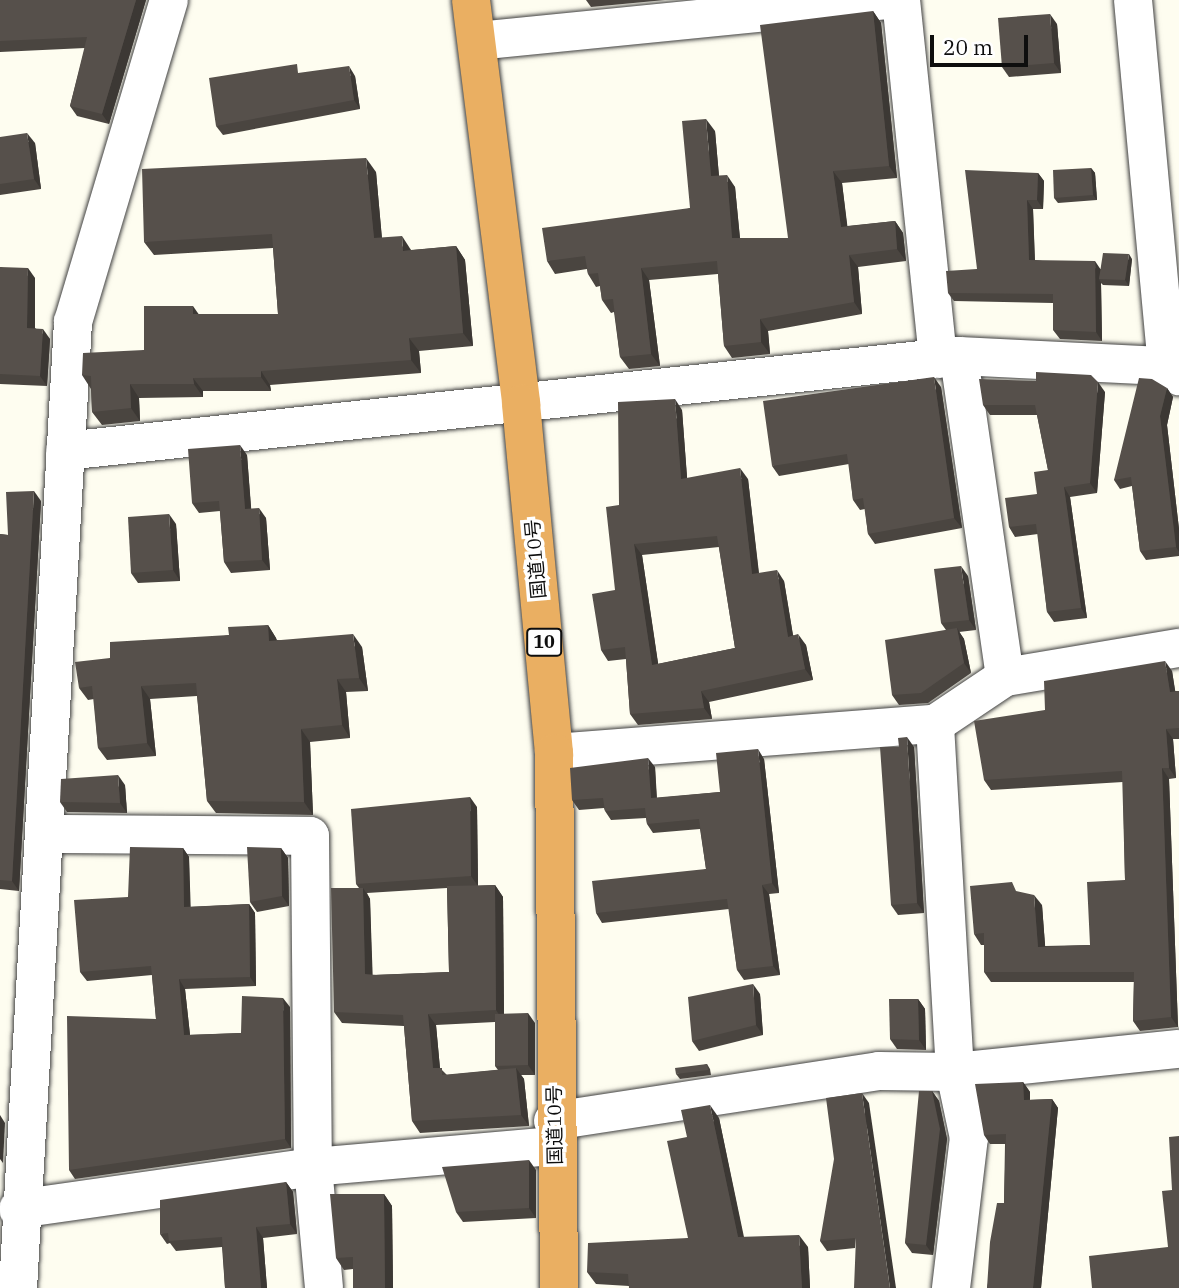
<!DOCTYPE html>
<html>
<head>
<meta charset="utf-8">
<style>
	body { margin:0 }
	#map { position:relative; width:1179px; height:1288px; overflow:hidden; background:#fefdf0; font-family:"IBM Plex Serif","Noto Sans JP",serif }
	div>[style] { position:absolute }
	.roads { filter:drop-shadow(0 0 2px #414141) drop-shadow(0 0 2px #414141) }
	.minor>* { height:38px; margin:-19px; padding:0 19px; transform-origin:19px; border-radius:19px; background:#fff }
	.highway>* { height:38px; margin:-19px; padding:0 19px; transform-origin:19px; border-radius:19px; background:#eaaf62 }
	.wall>* { inset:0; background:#4a4540 }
	.shaded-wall>* { inset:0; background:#3c3834 }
	.building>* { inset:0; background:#56504b }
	span { translate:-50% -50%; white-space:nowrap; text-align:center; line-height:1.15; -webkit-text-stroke:7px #fff; paint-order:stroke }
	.shield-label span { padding:2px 5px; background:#fff; border:2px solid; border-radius:5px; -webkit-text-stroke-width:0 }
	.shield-label { font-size:18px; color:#0e0e0e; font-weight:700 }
	.street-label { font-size:19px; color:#0e0e0e }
	.scale { position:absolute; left:930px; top:35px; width:98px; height:32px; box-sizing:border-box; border:4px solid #0e0e0e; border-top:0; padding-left:9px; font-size:21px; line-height:24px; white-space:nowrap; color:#0e0e0e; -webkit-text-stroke:5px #fff; paint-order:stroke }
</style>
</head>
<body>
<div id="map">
	<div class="roads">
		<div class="minor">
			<div style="left:901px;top:0;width:361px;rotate:84.1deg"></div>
			<div style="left:1133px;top:0;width:368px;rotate:84.7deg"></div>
			<div style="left:477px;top:41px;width:413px;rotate:-5.7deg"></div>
			<div style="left:65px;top:451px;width:899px;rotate:-6.07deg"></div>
			<div style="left:959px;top:356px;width:208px;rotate:2.8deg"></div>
			<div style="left:1167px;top:366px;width:16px;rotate:40deg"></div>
			<div style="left:1005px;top:677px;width:176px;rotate:-9.5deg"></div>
			<div style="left:554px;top:753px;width:382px;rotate:-4.4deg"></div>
			<div style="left:49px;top:834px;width:261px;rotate:0.4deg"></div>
			<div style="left:310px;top:836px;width:331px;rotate:89.5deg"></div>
			<div style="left:313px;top:1167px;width:121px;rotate:84.8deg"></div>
			<div style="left:553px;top:1121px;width:330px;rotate:-8.7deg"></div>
			<div style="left:879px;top:1071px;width:76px;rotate:0.8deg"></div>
			<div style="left:955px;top:1072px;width:225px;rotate:-5.9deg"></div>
			<div style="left:18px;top:1209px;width:298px;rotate:-8.1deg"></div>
			<div style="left:313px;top:1167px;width:243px;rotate:-5deg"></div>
			<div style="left:18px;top:1288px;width:968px;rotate:-86.74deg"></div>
			<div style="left:73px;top:322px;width:336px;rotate:-73.4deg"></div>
			<div style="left:951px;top:1288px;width:151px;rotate:-83.2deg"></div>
			<div style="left:969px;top:1138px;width:67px;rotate:-102deg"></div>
			<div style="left:955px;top:1072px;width:349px;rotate:-93.3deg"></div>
			<div style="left:935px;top:724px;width:84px;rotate:-33.9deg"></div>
			<div style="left:1005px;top:677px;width:324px;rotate:-98.2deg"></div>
		</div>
		<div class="highway">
			<div style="left:471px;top:0;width:407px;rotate:82.9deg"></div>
			<div style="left:521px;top:404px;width:351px;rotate:84.6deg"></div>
			<div style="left:554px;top:753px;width:535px;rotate:89.46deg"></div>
		</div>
	</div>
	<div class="wall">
		<div style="clip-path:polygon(0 0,146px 0,109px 124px,77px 116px,70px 106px,85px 48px,0 52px)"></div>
		<div style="clip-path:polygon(586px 0,665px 0,591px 7px)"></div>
		<div style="clip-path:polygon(873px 11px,881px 23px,897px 178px,842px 183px,847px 226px,895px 221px,903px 233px,906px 261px,858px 267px,862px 314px,768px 331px,770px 354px,732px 358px,724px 346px,718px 274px,649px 280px,660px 366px,629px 369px,620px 357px,614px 312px,611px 313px,602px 300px,600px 286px,596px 287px,588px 274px,587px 269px,555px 274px,547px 261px,690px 208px,715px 131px,719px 176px,735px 187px,740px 238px,788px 238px)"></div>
		<div style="clip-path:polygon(1057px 24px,1061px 73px,1009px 77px,1002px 67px)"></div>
		<div style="clip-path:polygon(303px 73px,355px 76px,360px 109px,223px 135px,216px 126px)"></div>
		<div style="clip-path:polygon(0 137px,35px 143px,41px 189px,0 195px)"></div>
		<div style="clip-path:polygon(1091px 168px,1095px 173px,1097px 200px,1058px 203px,1054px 198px)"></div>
		<div style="clip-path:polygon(376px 172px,382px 238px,411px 250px,456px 246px,465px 260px,473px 346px,419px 351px,421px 373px,270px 385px,271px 391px,203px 391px,203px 397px,139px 398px,140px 421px,102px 425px,92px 412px,91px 389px,82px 375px,144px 350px,198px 314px,278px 314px,273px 248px,154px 255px,144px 242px)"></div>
		<div style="clip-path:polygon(1038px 173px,1044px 181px,1043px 209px,1033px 209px,1035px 260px,1101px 269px,1132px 259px,1129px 286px,1103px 285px,1101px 283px,1102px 341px,1060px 339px,1053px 330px,1053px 303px,954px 301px,948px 293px,977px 269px)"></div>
		<div style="clip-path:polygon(0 267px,35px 278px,35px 328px,50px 339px,47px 386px,0 384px)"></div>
		<div style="clip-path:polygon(941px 387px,962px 528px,875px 544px,868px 534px,865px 509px,860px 510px,853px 500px,849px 464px,779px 476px,772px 466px)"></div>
		<div style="clip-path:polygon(1167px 388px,1173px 397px,1167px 425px,1179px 529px,1179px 556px,1146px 560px,1140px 551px,1132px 486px,1120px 489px,1114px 480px)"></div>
		<div style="clip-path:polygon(1105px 392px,1097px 493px,1070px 497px,1087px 618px,1054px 622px,1047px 612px,1038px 534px,1015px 537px,1009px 527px,1037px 494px,1048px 470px,1037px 415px,990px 415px,983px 405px)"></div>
		<div style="clip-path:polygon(evenodd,682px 410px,687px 478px,748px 479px,759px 573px,784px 581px,793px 635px,806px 645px,813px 680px,709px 702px,712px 719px,638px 725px,630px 714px,626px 659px,608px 661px,601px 650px,615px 590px,619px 505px,682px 410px,719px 547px,735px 648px,658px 664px,642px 555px,719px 547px)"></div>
		<div style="clip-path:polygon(247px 455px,251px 509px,266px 518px,270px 570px,231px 573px,224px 562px,220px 511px,199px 513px,192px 503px)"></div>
		<div style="clip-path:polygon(41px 501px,19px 891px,0 889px,0 534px,8px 535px)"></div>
		<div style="clip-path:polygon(176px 524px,180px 581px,138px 583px,131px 573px)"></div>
		<div style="clip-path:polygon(968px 576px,976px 630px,959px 632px,964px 639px,971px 673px,928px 703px,899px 705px,892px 695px,946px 630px,941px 623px)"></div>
		<div style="clip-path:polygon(268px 625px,276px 638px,277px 640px,362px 647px,368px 691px,346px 692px,350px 738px,310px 742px,313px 815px,216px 813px,207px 801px,197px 696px,150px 699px,156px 756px,107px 760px,98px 748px,94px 699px,88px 700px,79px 688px,110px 658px,229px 635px)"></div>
		<div style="clip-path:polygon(1172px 671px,1175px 691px,1179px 691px,1179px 739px,1173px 739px,1176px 778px,1169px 779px,1178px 1027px,1140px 1031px,1133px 1021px,1134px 982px,991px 982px,984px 972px,984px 945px,981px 945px,974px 934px,1042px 905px,1045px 946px,1090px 945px,1125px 880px,1123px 782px,991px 790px,984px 780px,1045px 710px)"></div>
		<div style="clip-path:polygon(914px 747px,924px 913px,898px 915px,891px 905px)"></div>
		<div style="clip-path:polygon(764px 759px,779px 893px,769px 894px,780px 975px,744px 980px,737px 970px,729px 909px,602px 923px,596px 913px,706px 869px,700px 829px,653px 833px,647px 824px,646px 818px,611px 820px,605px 811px,604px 808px,579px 810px,572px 800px,655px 767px,657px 798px,720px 792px)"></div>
		<div style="clip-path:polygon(125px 785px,127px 813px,67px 812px,60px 802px)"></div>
		<div style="clip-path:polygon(evenodd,477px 807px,478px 886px,495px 885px,503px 897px,504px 1014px,535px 1023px,535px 1075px,521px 1075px,524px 1079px,529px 1126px,420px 1133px,412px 1121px,404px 1026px,342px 1023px,334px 1012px,359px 888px,356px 884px,477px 807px,447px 888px,449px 972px,372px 975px,370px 899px,367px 893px,447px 888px,477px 807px,495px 1022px,495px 1066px,498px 1070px,447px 1075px,440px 1068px,436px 1025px,495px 1022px)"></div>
		<div style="clip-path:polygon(183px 848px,189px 857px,190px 907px,249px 904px,255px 913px,256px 986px,185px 989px,190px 1035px,241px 1033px,290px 1007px,291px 1148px,75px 1179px,69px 1170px,156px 1019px,152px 975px,87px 981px,80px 972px,128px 897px)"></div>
		<div style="clip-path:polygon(281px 848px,288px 858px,289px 906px,257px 912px,250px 902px)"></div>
		<div style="clip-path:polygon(760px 994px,763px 1035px,699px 1051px,692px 1041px)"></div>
		<div style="clip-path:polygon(918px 999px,925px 1009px,926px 1050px,897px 1049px,890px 1039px)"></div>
		<div style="clip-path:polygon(707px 1064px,710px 1069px,711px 1075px,680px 1079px,676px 1074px)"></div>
		<div style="clip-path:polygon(1023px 1082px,1030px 1092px,1030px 1100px,1052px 1099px,1058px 1108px,1041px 1288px,987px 1288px,1004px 1203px,1005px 1144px,990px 1144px,984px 1135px)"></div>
		<div style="clip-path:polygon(932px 1091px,939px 1101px,947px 1139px,933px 1255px,912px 1253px,905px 1243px)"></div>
		<div style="clip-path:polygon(869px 1103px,855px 1248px,827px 1251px,820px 1241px)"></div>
		<div style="clip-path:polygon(719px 1118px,744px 1237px,808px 1247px,810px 1288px,629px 1288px,629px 1286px,596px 1284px,587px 1272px,688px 1238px,687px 1137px)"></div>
		<div style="clip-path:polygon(536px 1170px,536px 1218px,463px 1222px,456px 1212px)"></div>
		<div style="clip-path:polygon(286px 1182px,293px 1192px,297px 1234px,263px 1238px,267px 1288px,225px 1288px,222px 1247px,176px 1251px,170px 1243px,167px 1244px,160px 1234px)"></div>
		<div style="clip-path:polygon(384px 1194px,392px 1206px,393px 1288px,353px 1288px,353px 1269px,344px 1270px,336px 1258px)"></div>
	</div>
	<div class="shaded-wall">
		<div style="clip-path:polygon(136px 0,146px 0,109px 124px,102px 114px)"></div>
		<div style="clip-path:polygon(873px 11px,881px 23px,897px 178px,889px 166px)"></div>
		<div style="clip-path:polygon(1050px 14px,1057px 24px,1061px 73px,1054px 63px)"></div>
		<div style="clip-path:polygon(349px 66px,355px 76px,360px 109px,354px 100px)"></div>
		<div style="clip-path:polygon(706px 119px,715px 131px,720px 188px,711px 176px)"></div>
		<div style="clip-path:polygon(27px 133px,35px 143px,41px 189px,34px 179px)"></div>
		<div style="clip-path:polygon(366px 158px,376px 172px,383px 252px,374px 238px)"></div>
		<div style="clip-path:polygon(1091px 168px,1095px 173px,1097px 200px,1093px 195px)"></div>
		<div style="clip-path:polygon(833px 171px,842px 183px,849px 239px,841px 227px)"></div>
		<div style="clip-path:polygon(1038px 173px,1044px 181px,1043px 209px,1037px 200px)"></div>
		<div style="clip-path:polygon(727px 175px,735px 187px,741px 250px,732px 238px)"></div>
		<div style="clip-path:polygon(1027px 200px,1033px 209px,1035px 269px,1029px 260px)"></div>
		<div style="clip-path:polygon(895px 221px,903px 233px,906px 261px,897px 249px)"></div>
		<div style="clip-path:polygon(402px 236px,411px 250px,403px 251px)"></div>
		<div style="clip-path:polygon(456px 246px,465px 260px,473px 346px,463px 333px)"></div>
		<div style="clip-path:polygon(1129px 254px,1132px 259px,1129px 286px,1125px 280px)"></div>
		<div style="clip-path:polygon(849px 255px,858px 267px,862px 314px,854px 302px)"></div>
		<div style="clip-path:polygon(1095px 261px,1101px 270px,1099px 279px,1101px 283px,1102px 341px,1096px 332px)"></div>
		<div style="clip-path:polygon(28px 268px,35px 278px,35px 338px,27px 328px)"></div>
		<div style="clip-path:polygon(641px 268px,649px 280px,660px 366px,651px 354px)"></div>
		<div style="clip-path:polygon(193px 306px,202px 319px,193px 314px)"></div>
		<div style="clip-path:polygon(760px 319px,768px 331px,770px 354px,761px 342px)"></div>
		<div style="clip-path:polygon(43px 329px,50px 339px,47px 386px,40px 376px)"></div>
		<div style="clip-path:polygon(409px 338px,419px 351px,421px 373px,411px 360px)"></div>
		<div style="clip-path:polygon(261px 371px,270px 385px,271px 391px,261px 377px)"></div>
		<div style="clip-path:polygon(934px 377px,941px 387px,962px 528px,954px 518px)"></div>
		<div style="clip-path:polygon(193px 378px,203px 391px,203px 397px,194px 384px)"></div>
		<div style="clip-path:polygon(1098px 382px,1105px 392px,1097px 493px,1090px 483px)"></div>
		<div style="clip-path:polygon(130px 384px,139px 398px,140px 421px,131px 408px)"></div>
		<div style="clip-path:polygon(1167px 388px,1173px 397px,1167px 425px,1179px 529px,1179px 552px,1176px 547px,1160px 416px)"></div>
		<div style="clip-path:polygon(675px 399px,682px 410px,688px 490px,681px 479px)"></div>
		<div style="clip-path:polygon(240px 445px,247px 455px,252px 519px,245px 509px)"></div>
		<div style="clip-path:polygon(740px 468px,748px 479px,760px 585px,752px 574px)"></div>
		<div style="clip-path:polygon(1064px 487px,1070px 497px,1087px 618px,1081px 608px)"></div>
		<div style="clip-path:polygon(34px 491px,41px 501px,19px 891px,12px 881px)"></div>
		<div style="clip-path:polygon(259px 508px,266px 518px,270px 570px,262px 560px)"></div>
		<div style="clip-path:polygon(169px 514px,176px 524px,180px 581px,173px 570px)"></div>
		<div style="clip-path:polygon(634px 544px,642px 555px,660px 676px,652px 665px)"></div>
		<div style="clip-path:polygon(961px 566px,968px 576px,976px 630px,969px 620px)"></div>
		<div style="clip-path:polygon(777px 570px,784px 581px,795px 648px,788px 637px)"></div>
		<div style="clip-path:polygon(268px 625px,276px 638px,278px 653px,269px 641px)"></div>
		<div style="clip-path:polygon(957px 628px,964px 639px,971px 673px,964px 663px)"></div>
		<div style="clip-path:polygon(353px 634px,362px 647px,368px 691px,359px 678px)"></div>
		<div style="clip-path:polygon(798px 634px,806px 645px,813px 680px,805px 669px)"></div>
		<div style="clip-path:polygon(1165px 661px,1172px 671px,1177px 702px,1170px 692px)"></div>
		<div style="clip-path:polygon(337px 679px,346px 692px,350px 738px,342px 725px)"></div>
		<div style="clip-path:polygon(141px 686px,150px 699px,156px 756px,147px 743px)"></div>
		<div style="clip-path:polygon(701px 691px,709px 702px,712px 719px,704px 708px)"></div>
		<div style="clip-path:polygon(301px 729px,310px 742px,313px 815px,304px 802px)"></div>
		<div style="clip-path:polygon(1166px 729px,1173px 739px,1176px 778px,1169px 768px)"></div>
		<div style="clip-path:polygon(907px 737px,914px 747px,924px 913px,917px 903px)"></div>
		<div style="clip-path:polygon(758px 749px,764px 759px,779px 893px,772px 883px)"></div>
		<div style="clip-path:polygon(648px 758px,655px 767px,657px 808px,651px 798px)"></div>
		<div style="clip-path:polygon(1162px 768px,1169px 779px,1178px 1027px,1171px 1017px)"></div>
		<div style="clip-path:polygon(118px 775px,125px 785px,127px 813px,120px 803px)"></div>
		<div style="clip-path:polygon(470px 797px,477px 807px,478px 886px,471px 876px)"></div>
		<div style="clip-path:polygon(183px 848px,189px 857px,191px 916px,184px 907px)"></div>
		<div style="clip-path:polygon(281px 848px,288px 858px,289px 906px,282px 896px)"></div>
		<div style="clip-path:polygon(495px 885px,503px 897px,504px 1022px,496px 1010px)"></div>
		<div style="clip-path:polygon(762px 885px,769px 894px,780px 975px,773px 966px)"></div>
		<div style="clip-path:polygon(363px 888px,370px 899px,373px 985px,365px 974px)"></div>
		<div style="clip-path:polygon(1034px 895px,1042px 905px,1046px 957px,1038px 947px)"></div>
		<div style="clip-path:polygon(249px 904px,255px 913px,256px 986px,250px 977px)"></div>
		<div style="clip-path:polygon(179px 979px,185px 989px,191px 1044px,184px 1035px)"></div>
		<div style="clip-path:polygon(753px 984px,760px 994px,763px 1035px,756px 1025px)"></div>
		<div style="clip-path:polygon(283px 998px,290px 1007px,291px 1148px,285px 1139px)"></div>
		<div style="clip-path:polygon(918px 999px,925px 1009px,926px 1050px,919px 1040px)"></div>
		<div style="clip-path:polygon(528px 1013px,535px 1023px,535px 1075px,528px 1065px)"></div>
		<div style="clip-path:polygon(428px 1014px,436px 1025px,441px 1080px,433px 1068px)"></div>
		<div style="clip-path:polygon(516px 1068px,524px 1079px,529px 1126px,521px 1115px)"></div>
		<div style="clip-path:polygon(1023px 1082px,1030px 1092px,1030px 1110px,1024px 1100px)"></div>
		<div style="clip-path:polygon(932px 1091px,939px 1101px,947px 1139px,933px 1255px,926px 1245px)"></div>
		<div style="clip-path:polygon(862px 1093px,869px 1103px,896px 1288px,890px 1288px)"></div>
		<div style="clip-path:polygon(1052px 1099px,1058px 1108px,1041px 1288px,1033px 1288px)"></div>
		<div style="clip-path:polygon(710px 1105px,719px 1118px,746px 1250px,738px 1237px)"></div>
		<div style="clip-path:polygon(0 1115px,5px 1123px,3px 1163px,0 1159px)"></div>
		<div style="clip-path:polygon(529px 1160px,536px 1170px,536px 1218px,529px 1208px)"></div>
		<div style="clip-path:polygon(286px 1182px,293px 1192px,297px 1234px,290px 1224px)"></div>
		<div style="clip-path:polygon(384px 1194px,392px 1206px,393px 1288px,385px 1288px)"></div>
		<div style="clip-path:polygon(256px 1227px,263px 1238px,267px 1288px,261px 1288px)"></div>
		<div style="clip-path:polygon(799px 1235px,808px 1247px,810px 1288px,802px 1288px)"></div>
	</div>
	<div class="building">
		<div style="clip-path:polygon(0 0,136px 0,102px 114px,70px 106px,87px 37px,0 41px)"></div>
		<div style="clip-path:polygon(873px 11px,889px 166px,833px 171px,841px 227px,895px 221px,897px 249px,849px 255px,854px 302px,760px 319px,761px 342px,724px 346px,717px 261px,641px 268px,651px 354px,620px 357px,613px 299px,602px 300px,598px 273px,588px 274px,585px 256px,547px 261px,542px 228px,690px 208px,682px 121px,706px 119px,711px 176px,727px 175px,732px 238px,788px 238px,760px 25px)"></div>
		<div style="clip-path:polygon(1050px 14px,1054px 63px,1002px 67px,998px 18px)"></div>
		<div style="clip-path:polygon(297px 64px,298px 73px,349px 66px,354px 100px,216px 126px,209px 78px)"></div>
		<div style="clip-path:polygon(27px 133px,34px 179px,0 184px,0 137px)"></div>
		<div style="clip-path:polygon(366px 158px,374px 238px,402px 236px,403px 251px,456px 246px,463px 333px,409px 338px,411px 360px,261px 371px,261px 377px,193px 378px,194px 384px,130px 384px,131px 408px,92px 412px,91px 376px,82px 375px,83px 353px,144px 350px,144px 306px,193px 306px,193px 314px,278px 314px,272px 234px,144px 242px,142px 169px)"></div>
		<div style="clip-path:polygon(1091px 168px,1093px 195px,1054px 198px,1053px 170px)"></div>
		<div style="clip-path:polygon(965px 170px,1038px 173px,1037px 200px,1027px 200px,1029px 260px,1095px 261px,1096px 332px,1053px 330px,1053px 294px,948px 293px,946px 271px,977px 269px)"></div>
		<div style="clip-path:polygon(1103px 253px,1129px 254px,1125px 280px,1099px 279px)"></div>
		<div style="clip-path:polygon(0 267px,28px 268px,27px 328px,43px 329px,40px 376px,0 374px)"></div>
		<div style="clip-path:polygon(1036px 372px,1091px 375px,1098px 382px,1090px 483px,1064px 487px,1081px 608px,1047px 612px,1036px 524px,1009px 527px,1005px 498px,1037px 494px,1034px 472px,1048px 470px,1035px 405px,983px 405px,979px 379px,1036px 381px)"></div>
		<div style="clip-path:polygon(934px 377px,954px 518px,868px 534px,863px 498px,853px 500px,847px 454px,772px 466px,763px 401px)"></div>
		<div style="clip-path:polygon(1139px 378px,1152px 379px,1167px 388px,1160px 416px,1176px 547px,1140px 551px,1131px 477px,1114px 480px)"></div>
		<div style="clip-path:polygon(evenodd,675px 399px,681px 479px,740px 468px,752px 574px,777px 570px,788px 637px,798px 634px,805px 669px,701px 691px,704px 708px,630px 714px,625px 647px,601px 650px,592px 594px,615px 590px,606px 507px,619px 505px,618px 402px,675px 399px,717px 536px,735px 648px,652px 665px,634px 544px,717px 536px)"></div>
		<div style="clip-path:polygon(240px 445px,245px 509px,259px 508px,262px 560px,224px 562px,219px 501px,192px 503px,188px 449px)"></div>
		<div style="clip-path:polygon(34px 491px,12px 881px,0 880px,0 534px,8px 535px,6px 492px)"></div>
		<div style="clip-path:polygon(169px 514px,173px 570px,131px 573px,128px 517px)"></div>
		<div style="clip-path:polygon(961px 566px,969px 620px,941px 623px,934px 569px)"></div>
		<div style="clip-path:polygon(268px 625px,269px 641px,353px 634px,359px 678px,337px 679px,342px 725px,301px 729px,304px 802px,207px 801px,196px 683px,141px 686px,147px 743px,98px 748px,92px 686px,79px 688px,75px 662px,110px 658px,110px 642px,229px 635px,228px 627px)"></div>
		<div style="clip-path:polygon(957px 628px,964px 663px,921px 693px,892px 695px,885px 640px)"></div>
		<div style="clip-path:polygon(1165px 661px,1170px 692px,1179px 691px,1179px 728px,1166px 729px,1169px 768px,1162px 768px,1171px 1017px,1133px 1021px,1134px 972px,984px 972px,984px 933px,974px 934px,970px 886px,1012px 882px,1016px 891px,1034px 895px,1038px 947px,1090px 945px,1087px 882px,1125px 880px,1122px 771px,984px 780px,974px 721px,1045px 710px,1044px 681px)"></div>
		<div style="clip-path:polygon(907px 737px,917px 903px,891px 905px,880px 747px,899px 747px,898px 738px)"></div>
		<div style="clip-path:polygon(758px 749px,772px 883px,762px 885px,773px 966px,737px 970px,727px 899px,596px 913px,592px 881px,706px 869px,699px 819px,647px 824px,645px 808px,605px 811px,603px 798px,572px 800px,570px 768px,648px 758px,651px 798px,720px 792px,716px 753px)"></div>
		<div style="clip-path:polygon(118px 775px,120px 803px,60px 802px,61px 779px)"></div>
		<div style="clip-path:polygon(470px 797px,471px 876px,356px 884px,351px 809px)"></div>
		<div style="clip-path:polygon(130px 847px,183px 848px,184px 907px,249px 904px,250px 977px,179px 979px,184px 1035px,241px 1033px,242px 996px,283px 998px,285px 1139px,69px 1170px,67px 1016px,156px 1019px,151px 966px,80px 972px,74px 900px,128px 897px)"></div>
		<div style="clip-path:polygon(247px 847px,281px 848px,282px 896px,250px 902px)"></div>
		<div style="clip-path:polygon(495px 885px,496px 1010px,428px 1014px,433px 1068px,442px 1068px,442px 1075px,516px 1068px,521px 1115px,412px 1121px,403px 1015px,334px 1012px,331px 888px,363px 888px,365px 974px,376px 975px,449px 972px,447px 886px)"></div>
		<div style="clip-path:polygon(753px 984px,756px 1025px,692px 1041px,688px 997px)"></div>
		<div style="clip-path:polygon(889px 999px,918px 999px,919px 1040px,890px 1039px)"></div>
		<div style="clip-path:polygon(528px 1013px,528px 1065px,495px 1066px,495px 1014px)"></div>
		<div style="clip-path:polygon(707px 1064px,708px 1070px,676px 1074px,675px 1068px)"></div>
		<div style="clip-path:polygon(1023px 1082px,1024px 1100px,1052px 1099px,1033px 1288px,987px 1288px,990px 1242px,997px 1203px,1004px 1203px,1006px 1134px,984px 1135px,975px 1084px)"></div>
		<div style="clip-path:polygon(919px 1091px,932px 1091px,940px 1129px,926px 1245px,905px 1243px)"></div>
		<div style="clip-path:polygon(862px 1093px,890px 1288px,854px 1288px,856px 1238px,820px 1241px,834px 1159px,826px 1098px)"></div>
		<div style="clip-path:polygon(710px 1105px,738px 1237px,799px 1235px,802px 1288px,629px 1288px,628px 1274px,587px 1272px,588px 1243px,688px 1238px,667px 1141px,687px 1137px,681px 1110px)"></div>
		<div style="clip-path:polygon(1179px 1136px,1179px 1288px,1092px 1288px,1089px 1256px,1168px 1247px,1162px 1191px,1172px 1190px,1169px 1137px)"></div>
		<div style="clip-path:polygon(529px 1160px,529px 1208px,456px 1212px,442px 1167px)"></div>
		<div style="clip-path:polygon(286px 1182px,290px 1224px,256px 1227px,261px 1288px,225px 1288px,222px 1237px,169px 1241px,168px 1233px,160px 1234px,160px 1200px)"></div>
		<div style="clip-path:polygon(330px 1194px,384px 1194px,385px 1288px,353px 1288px,353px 1257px,336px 1258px)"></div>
	</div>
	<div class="shield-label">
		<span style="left:544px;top:642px">10</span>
	</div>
	<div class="street-label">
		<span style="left:536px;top:559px;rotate:-95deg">国道10号</span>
		<span style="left:555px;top:1125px;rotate:-91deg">国道10号</span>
	</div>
	<div class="scale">20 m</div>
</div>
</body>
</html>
